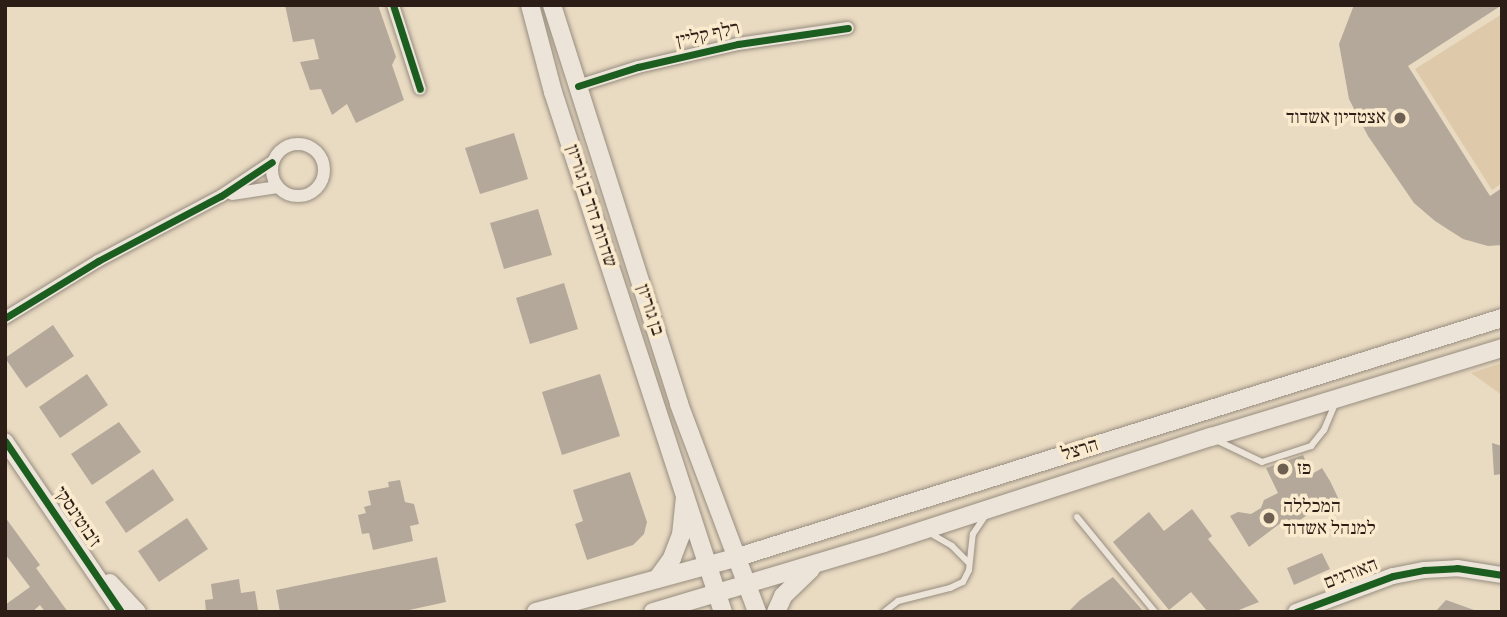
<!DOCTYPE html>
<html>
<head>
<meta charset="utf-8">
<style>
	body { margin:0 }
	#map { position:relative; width:1507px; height:617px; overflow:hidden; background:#e9dac2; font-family:Alegreya,"Frank Ruhl Libre",serif }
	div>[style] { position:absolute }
	.green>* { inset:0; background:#decaab }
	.building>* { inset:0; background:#b3a899 }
	.roads { filter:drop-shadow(0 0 2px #978d7f) drop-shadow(0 0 2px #978d7f) }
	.service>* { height:6px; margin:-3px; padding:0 3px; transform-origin:3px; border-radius:3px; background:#ece4d8 }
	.minor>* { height:12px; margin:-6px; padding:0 6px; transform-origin:6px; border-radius:6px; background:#ece4d8 }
	.minor>.ring { margin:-6px; padding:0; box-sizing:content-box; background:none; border:12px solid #ece4d8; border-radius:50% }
	.tertiary>* { height:16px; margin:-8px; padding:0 8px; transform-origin:8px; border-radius:8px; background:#ece4d8 }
	.secondary>* { height:18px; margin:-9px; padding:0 9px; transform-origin:9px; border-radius:9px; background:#ece4d8 }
	.cycleway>* { height:7px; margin:-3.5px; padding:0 3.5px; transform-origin:3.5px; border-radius:3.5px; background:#1b5e20 }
	.dots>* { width:19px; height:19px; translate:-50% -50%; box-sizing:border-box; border:4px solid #faeace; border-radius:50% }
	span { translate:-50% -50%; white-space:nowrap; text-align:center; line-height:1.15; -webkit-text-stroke:7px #faeace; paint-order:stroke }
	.street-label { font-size:19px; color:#2c1d17 }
	.poi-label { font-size:19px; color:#2c1d17 }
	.right { translate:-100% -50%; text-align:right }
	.left { translate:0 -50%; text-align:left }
	.frame { position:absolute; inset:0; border:7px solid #2c1d17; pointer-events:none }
</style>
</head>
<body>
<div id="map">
	<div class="green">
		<div style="clip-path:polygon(1502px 14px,1502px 183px,1492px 190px,1415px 69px)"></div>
		<div style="clip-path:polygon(1502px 363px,1502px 395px,1471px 373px)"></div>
	</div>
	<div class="building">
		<div style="clip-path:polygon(285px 5px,378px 5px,396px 57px,392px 65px,404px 100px,356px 123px,347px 104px,332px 115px,321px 89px,310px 90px,300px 62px,319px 59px,314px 39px,293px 42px)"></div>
		<div style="clip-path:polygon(1354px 5px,1502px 5px,1408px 66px,1490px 196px,1502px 188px,1502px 245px,1488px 246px,1463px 239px,1435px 221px,1414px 203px,1368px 136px,1349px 99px,1339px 44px)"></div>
		<div style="clip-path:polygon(514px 133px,528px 179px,480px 194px,465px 148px)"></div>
		<div style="clip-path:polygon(538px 209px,552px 255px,504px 269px,490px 223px)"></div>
		<div style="clip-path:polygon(564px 283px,578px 329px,530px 344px,516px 298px)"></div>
		<div style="clip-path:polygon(53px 325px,74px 356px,26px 388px,5px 358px)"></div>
		<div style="clip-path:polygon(87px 374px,108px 405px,60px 438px,39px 407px)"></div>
		<div style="clip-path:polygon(600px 374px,620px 436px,562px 455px,542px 392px)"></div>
		<div style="clip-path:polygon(119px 422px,141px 452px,92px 485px,71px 454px)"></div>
		<div style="clip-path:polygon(1492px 443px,1502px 446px,1502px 474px,1494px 475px)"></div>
		<div style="clip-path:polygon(1303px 455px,1312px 474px,1322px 468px,1330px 481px,1341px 504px,1338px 515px,1310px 513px,1296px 523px,1286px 519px,1249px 547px,1230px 516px,1238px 512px,1251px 514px,1261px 508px,1264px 500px,1278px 493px,1266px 468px)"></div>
		<div style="clip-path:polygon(153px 469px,174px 500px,126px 533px,105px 502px)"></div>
		<div style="clip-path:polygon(630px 472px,647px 522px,644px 534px,633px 545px,587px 560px,575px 524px,583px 521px,573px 490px)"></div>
		<div style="clip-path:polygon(400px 480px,405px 502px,414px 504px,419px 524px,410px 526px,413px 541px,373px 550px,369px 533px,362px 534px,358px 515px,366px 513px,364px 507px,371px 505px,368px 491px,389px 487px,388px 482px)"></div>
		<div style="clip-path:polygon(1192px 509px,1212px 536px,1208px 539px,1259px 602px,1234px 612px,1208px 612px,1191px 592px,1169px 610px,1113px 542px,1149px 512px,1164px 531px)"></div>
		<div style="clip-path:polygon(5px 517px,40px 565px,36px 568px,68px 612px,45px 612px,40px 605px,32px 612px,5px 612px,5px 605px,30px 587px,5px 554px)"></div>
		<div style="clip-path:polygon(187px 518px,208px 549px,159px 582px,138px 551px)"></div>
		<div style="clip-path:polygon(1322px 553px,1330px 569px,1294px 585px,1287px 568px)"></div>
		<div style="clip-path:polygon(437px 557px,446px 602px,400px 612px,280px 612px,276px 590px)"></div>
		<div style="clip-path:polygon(1113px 577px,1144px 612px,1068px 612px,1080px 600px)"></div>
		<div style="clip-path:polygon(239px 579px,241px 593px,255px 591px,258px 610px,206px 612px,205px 600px,213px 599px,211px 584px)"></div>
		<div style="clip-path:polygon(1446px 600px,1474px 610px,1474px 612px,1435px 612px)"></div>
	</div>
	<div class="roads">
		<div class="service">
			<div style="left:1216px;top:440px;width:51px;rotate:25.6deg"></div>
			<div style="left:1262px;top:462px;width:52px;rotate:-18.1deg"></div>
			<div style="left:1311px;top:446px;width:21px;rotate:-51deg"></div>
			<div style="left:1324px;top:430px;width:30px;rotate:-67deg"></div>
			<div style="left:1077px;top:517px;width:123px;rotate:50.6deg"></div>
			<div style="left:928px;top:532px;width:28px;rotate:30deg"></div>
			<div style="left:952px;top:546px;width:23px;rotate:45deg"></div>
			<div style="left:884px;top:612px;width:18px;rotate:-38deg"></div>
			<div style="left:898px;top:601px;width:54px;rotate:-14deg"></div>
			<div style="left:950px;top:588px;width:14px;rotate:-25deg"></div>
			<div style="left:963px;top:582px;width:13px;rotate:-63deg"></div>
			<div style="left:969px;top:570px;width:36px;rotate:-84deg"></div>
			<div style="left:973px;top:534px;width:23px;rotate:-56deg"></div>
		</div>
		<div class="minor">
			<div style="left:393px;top:5px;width:88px;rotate:72.2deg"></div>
			<div style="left:578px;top:86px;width:63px;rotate:-17.6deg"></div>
			<div style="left:638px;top:67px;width:103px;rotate:-13deg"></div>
			<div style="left:738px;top:44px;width:111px;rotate:-8.3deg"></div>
			<div class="ring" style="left:272px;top:144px;width:40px;height:40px"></div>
			<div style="left:232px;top:194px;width:46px;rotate:-8.8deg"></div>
			<div style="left:5px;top:318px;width:109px;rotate:-31.5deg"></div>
			<div style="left:98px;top:261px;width:139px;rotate:-27.9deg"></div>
			<div style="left:221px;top:196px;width:61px;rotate:-33.7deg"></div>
		</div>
		<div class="tertiary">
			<div style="left:5px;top:441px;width:207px;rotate:55.8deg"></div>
			<div style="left:110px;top:582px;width:41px;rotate:47deg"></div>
			<div style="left:1296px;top:612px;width:103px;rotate:-20.4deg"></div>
			<div style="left:1393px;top:576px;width:32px;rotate:-11deg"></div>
			<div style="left:1424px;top:570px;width:33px;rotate:-3deg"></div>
			<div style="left:1457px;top:568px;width:46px;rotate:8.8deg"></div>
		</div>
		<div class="secondary">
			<div style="left:530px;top:5px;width:90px;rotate:75.2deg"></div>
			<div style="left:553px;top:92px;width:547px;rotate:71.9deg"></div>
			<div style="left:552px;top:5px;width:419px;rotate:72.3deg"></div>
			<div style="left:679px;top:404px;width:222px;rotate:69.4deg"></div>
			<div style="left:657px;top:579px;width:26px;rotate:-54deg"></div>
			<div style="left:672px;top:558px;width:25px;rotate:-69deg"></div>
			<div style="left:681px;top:535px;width:37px;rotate:-84deg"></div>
			<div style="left:536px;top:612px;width:209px;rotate:-15.2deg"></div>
			<div style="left:738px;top:557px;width:801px;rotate:-17.37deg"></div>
			<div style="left:653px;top:612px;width:241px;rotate:-16.6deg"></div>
			<div style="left:884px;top:543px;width:344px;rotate:-18deg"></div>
			<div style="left:1211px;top:437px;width:304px;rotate:-17deg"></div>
			<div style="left:776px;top:612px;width:17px;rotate:-66deg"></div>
			<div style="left:783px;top:596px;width:39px;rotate:-44deg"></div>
		</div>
	</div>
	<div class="cycleway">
		<div style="left:393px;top:5px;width:88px;rotate:72.2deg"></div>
		<div style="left:578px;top:86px;width:63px;rotate:-17.6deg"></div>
		<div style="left:638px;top:67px;width:103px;rotate:-13deg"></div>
		<div style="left:738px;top:44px;width:111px;rotate:-8.3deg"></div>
		<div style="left:5px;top:318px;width:109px;rotate:-31.5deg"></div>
		<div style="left:98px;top:261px;width:139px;rotate:-27.9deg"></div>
		<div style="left:221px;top:196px;width:61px;rotate:-33.7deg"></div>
		<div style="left:5px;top:441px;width:207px;rotate:55.8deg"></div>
		<div style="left:1296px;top:612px;width:103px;rotate:-20.4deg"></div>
		<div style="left:1393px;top:576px;width:32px;rotate:-11deg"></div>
		<div style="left:1424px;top:570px;width:33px;rotate:-3deg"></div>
		<div style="left:1457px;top:568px;width:46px;rotate:8.8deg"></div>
	</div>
	<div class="dots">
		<div style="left:1400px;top:118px;background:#6e5f53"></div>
		<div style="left:1283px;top:469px;background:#6e5f53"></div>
		<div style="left:1269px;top:518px;background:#6e5f53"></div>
	</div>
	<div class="street-label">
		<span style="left:708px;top:35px;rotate:-12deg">רלף קליין</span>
		<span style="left:591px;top:206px;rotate:72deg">שדרות דוד בן גוריון</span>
		<span style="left:650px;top:310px;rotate:72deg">בן גוריון</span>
		<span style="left:1080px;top:450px;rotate:-17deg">הרצל</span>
		<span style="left:77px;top:517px;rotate:56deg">ז'בוטינסקי</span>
		<span style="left:1351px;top:574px;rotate:-21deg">האורגים</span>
	</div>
	<div class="poi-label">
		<span class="right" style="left:1386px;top:118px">אצטדיון אשדוד</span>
		<span class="left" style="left:1297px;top:469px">פז</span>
		<span class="left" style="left:1283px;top:518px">המכללה<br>למנהל אשדוד</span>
	</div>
	<div class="frame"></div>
</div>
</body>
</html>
